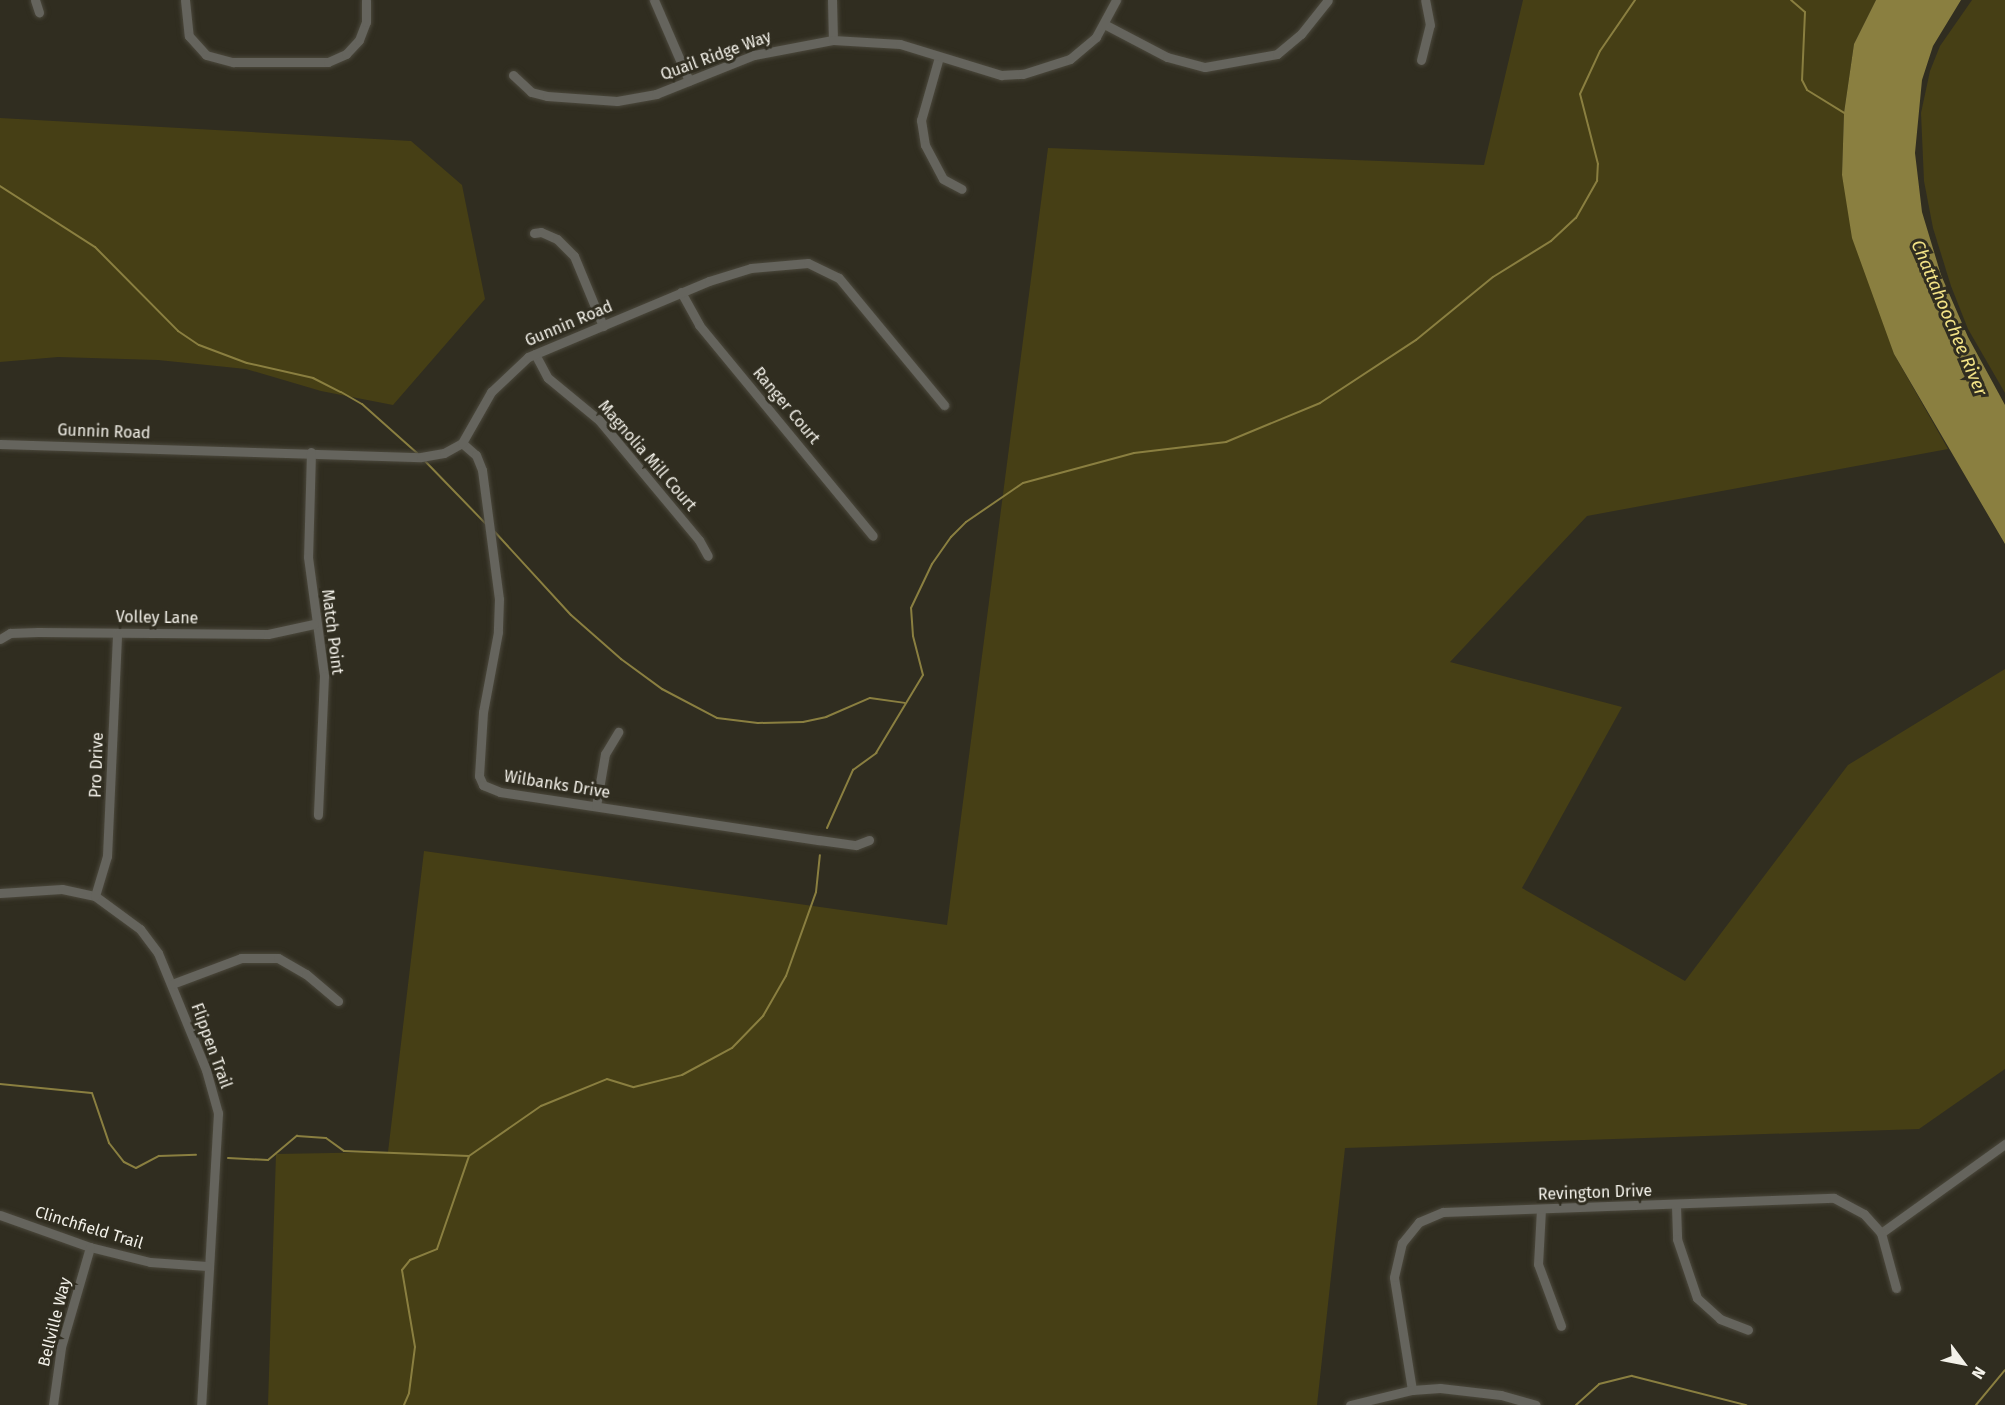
<!DOCTYPE html>
<html>
<head>
<meta charset="utf-8">
<style>
	body { margin:0 }
	#map { position:relative; width:2005px; height:1405px; overflow:hidden; background:#302d20; font-family:"Fira Sans",sans-serif }
	div>[style] { position:absolute }
	.green>* { inset:0; background:#463f15 }
	.water>* { inset:0; background:#8a7f40 }
	.stream>* { height:2px; margin:-1px; padding:0 1px; transform-origin:1px; border-radius:1px; background:#8a7f40 }
	.roads { filter:drop-shadow(0 0 2px #4b483c) drop-shadow(0 0 2px #4b483c) }
	.minor>* { height:9px; margin:-4.5px; padding:0 4.5px; transform-origin:4.5px; border-radius:4.5px; background:#65645d }
	span { translate:-50% -50%; white-space:nowrap; text-align:center; line-height:1.15; -webkit-text-stroke:6px #302d20; paint-order:stroke }
	.street-label { font-size:16px; color:#f3f1e9 }
	.water-label { font-size:18px; color:#f3e386; font-style:italic }
	.north { position:absolute; left:1933px; top:1333px; width:60px; height:60px; -webkit-text-stroke:4px #302d20; paint-order:stroke; rotate:122deg; font-size:16px; font-weight:700; line-height:24px; text-align:center; color:#f3f1e9 }
	.north::after { content:''; display:block; margin:auto; width:21px; height:27px; background:#f3f1e9; clip-path:polygon(50% 0,100% 100%,50% 72%,0 100%) }
</style>
</head>
<body>
<div id="map">
	<div class="green">
		<div style="clip-path:polygon(1523px 0,1876px 0,1854px 44px,1844px 113px,1842px 175px,1894px 354px,1948px 449px,1587px 516px,1450px 662px,1622px 707px,1522px 888px,1685px 981px,1848px 765px,2005px 669px,2005px 1069px,1919px 1129px,1345px 1148px,1317px 1405px,268px 1405px,276px 1154px,388px 1152px,424px 851px,947px 925px,1048px 148px,1484px 165px)"></div>
		<div style="clip-path:polygon(1972px 0,2005px 0,2005px 393px,1968px 329px,1951px 286px,1933px 228px,1924px 181px,1921px 113px,1930px 71px,1940px 46px)"></div>
		<div style="clip-path:polygon(0 118px,411px 141px,462px 185px,485px 299px,393px 405px,321px 391px,246px 369px,158px 360px,58px 357px,0 362px)"></div>
	</div>
	<div class="water">
		<div style="clip-path:polygon(1876px 0,1961px 0,1933px 46px,1922px 80px,1915px 153px,1922px 212px,1941px 275px,1968px 337px,2005px 405px,2005px 544px,1894px 354px,1852px 238px,1842px 175px,1844px 113px,1854px 44px)"></div>
	</div>
	<div class="stream">
		<div style="left:1791px;top:0;width:18px;rotate:41deg"></div>
		<div style="left:1805px;top:12px;width:68px;rotate:92.5deg"></div>
		<div style="left:1802px;top:80px;width:11px;rotate:63deg"></div>
		<div style="left:1807px;top:90px;width:46px;rotate:31.6deg"></div>
		<div style="left:0;top:186px;width:113px;rotate:32.7deg"></div>
		<div style="left:95px;top:247px;width:118px;rotate:45.3deg"></div>
		<div style="left:178px;top:331px;width:25px;rotate:34deg"></div>
		<div style="left:199px;top:345px;width:51px;rotate:20.6deg"></div>
		<div style="left:247px;top:363px;width:68px;rotate:12.8deg"></div>
		<div style="left:313px;top:378px;width:31px;rotate:27deg"></div>
		<div style="left:341px;top:392px;width:24px;rotate:30deg"></div>
		<div style="left:362px;top:404px;width:74px;rotate:41.7deg"></div>
		<div style="left:423px;top:459px;width:91px;rotate:45.9deg"></div>
		<div style="left:493px;top:530px;width:115px;rotate:47.5deg"></div>
		<div style="left:571px;top:615px;width:67px;rotate:41.3deg"></div>
		<div style="left:621px;top:659px;width:51px;rotate:36.2deg"></div>
		<div style="left:662px;top:689px;width:62px;rotate:27.8deg"></div>
		<div style="left:717px;top:718px;width:41px;rotate:7deg"></div>
		<div style="left:758px;top:723px;width:45px;rotate:-1.3deg"></div>
		<div style="left:803px;top:722px;width:24px;rotate:-12deg"></div>
		<div style="left:826px;top:717px;width:48px;rotate:-23.4deg"></div>
		<div style="left:870px;top:698px;width:35px;rotate:8deg"></div>
		<div style="left:827px;top:828px;width:64px;rotate:-65.9deg"></div>
		<div style="left:853px;top:770px;width:29px;rotate:-36deg"></div>
		<div style="left:876px;top:753px;width:91px;rotate:-58.9deg"></div>
		<div style="left:923px;top:675px;width:40px;rotate:-104.4deg"></div>
		<div style="left:913px;top:636px;width:28px;rotate:-94deg"></div>
		<div style="left:911px;top:608px;width:49px;rotate:-64.5deg"></div>
		<div style="left:932px;top:564px;width:33px;rotate:-55deg"></div>
		<div style="left:951px;top:537px;width:21px;rotate:-45deg"></div>
		<div style="left:966px;top:522px;width:69px;rotate:-34.4deg"></div>
		<div style="left:1023px;top:483px;width:115px;rotate:-15.1deg"></div>
		<div style="left:1134px;top:453px;width:93px;rotate:-6.8deg"></div>
		<div style="left:1226px;top:442px;width:102px;rotate:-22.5deg"></div>
		<div style="left:1320px;top:403px;width:115px;rotate:-33.3deg"></div>
		<div style="left:1416px;top:340px;width:99px;rotate:-39.3deg"></div>
		<div style="left:1493px;top:277px;width:68px;rotate:-31.8deg"></div>
		<div style="left:1551px;top:241px;width:34px;rotate:-43deg"></div>
		<div style="left:1576px;top:218px;width:43px;rotate:-60.4deg"></div>
		<div style="left:1597px;top:181px;width:17px;rotate:-87deg"></div>
		<div style="left:1598px;top:164px;width:72px;rotate:-104.4deg"></div>
		<div style="left:1580px;top:94px;width:47px;rotate:-65.1deg"></div>
		<div style="left:1600px;top:51px;width:62px;rotate:-55.5deg"></div>
		<div style="left:0;top:1084px;width:92px;rotate:5.6deg"></div>
		<div style="left:92px;top:1093px;width:53px;rotate:71.2deg"></div>
		<div style="left:109px;top:1143px;width:24px;rotate:52deg"></div>
		<div style="left:124px;top:1162px;width:13px;rotate:27deg"></div>
		<div style="left:136px;top:1168px;width:26px;rotate:-28deg"></div>
		<div style="left:159px;top:1156px;width:37px;rotate:-2deg"></div>
		<div style="left:228px;top:1158px;width:40px;rotate:2.9deg"></div>
		<div style="left:268px;top:1160px;width:38px;rotate:-40deg"></div>
		<div style="left:297px;top:1136px;width:29px;rotate:4deg"></div>
		<div style="left:326px;top:1138px;width:22px;rotate:36deg"></div>
		<div style="left:344px;top:1151px;width:125px;rotate:2.3deg"></div>
		<div style="left:404px;top:1405px;width:13px;rotate:-67deg"></div>
		<div style="left:409px;top:1393px;width:46px;rotate:-82.6deg"></div>
		<div style="left:415px;top:1347px;width:78px;rotate:-99.6deg"></div>
		<div style="left:402px;top:1270px;width:13px;rotate:-51deg"></div>
		<div style="left:410px;top:1260px;width:29px;rotate:-22deg"></div>
		<div style="left:437px;top:1249px;width:98px;rotate:-71deg"></div>
		<div style="left:469px;top:1156px;width:88px;rotate:-34.8deg"></div>
		<div style="left:541px;top:1106px;width:71px;rotate:-22.2deg"></div>
		<div style="left:607px;top:1079px;width:28px;rotate:17deg"></div>
		<div style="left:634px;top:1087px;width:49px;rotate:-14deg"></div>
		<div style="left:682px;top:1075px;width:57px;rotate:-28.4deg"></div>
		<div style="left:732px;top:1048px;width:45px;rotate:-45.9deg"></div>
		<div style="left:763px;top:1016px;width:46px;rotate:-60.1deg"></div>
		<div style="left:786px;top:976px;width:89px;rotate:-70.3deg"></div>
		<div style="left:816px;top:892px;width:37px;rotate:-84deg"></div>
		<div style="left:1576px;top:1405px;width:31px;rotate:-42deg"></div>
		<div style="left:1599px;top:1384px;width:34px;rotate:-14deg"></div>
		<div style="left:1632px;top:1376px;width:118px;rotate:14.3deg"></div>
		<div style="left:1976px;top:1405px;width:45px;rotate:-50.4deg"></div>
	</div>
	<div class="roads">
		<div class="minor">
			<div style="left:35px;top:0;width:13px;rotate:72deg"></div>
			<div style="left:185px;top:0;width:36px;rotate:84deg"></div>
			<div style="left:189px;top:36px;width:25px;rotate:48deg"></div>
			<div style="left:206px;top:55px;width:28px;rotate:15deg"></div>
			<div style="left:233px;top:62px;width:95px"></div>
			<div style="left:328px;top:62px;width:20px;rotate:-24deg"></div>
			<div style="left:346px;top:54px;width:19px;rotate:-47deg"></div>
			<div style="left:359px;top:40px;width:19px;rotate:-69deg"></div>
			<div style="left:366px;top:22px;width:22px;rotate:-90deg"></div>
			<div style="left:654px;top:0;width:88px;rotate:66.6deg"></div>
			<div style="left:832px;top:0;width:40px;rotate:88.6deg"></div>
			<div style="left:1104px;top:24px;width:71px;rotate:27.6deg"></div>
			<div style="left:1167px;top:57px;width:39px;rotate:15deg"></div>
			<div style="left:1205px;top:67px;width:73px;rotate:-10.2deg"></div>
			<div style="left:1277px;top:54px;width:31px;rotate:-40deg"></div>
			<div style="left:1301px;top:34px;width:43px;rotate:-51.5deg"></div>
			<div style="left:939px;top:57px;width:66px;rotate:105.9deg"></div>
			<div style="left:921px;top:120px;width:25px;rotate:81deg"></div>
			<div style="left:925px;top:145px;width:38px;rotate:62deg"></div>
			<div style="left:943px;top:179px;width:21px;rotate:28deg"></div>
			<div style="left:1421px;top:60px;width:36px;rotate:-76deg"></div>
			<div style="left:1430px;top:25px;width:25px;rotate:-101deg"></div>
			<div style="left:513px;top:75px;width:25px;rotate:43deg"></div>
			<div style="left:531px;top:92px;width:16px;rotate:14deg"></div>
			<div style="left:547px;top:96px;width:70px;rotate:4.1deg"></div>
			<div style="left:617px;top:101px;width:40px;rotate:-10deg"></div>
			<div style="left:656px;top:94px;width:105px;rotate:-21.7deg"></div>
			<div style="left:754px;top:55px;width:80px;rotate:-10.8deg"></div>
			<div style="left:833px;top:40px;width:67px;rotate:3.4deg"></div>
			<div style="left:900px;top:44px;width:106px;rotate:17.1deg"></div>
			<div style="left:1001px;top:75px;width:22px;rotate:-3deg"></div>
			<div style="left:1023px;top:74px;width:49px;rotate:-17.7deg"></div>
			<div style="left:1070px;top:59px;width:34px;rotate:-40deg"></div>
			<div style="left:1096px;top:37px;width:42px;rotate:-61.6deg"></div>
			<div style="left:534px;top:233px;width:7px;rotate:-8deg"></div>
			<div style="left:541px;top:232px;width:17px;rotate:24deg"></div>
			<div style="left:557px;top:239px;width:24px;rotate:45deg"></div>
			<div style="left:574px;top:256px;width:76px;rotate:67.5deg"></div>
			<div style="left:681px;top:292px;width:38px;rotate:61deg"></div>
			<div style="left:699px;top:325px;width:273px;rotate:50.5deg"></div>
			<div style="left:535px;top:354px;width:27px;rotate:62deg"></div>
			<div style="left:548px;top:378px;width:66px;rotate:39.5deg"></div>
			<div style="left:599px;top:420px;width:156px;rotate:50.2deg"></div>
			<div style="left:699px;top:540px;width:18px;rotate:61deg"></div>
			<div style="left:462px;top:443px;width:18px;rotate:41deg"></div>
			<div style="left:476px;top:455px;width:16px;rotate:68deg"></div>
			<div style="left:482px;top:470px;width:130px;rotate:82.5deg"></div>
			<div style="left:499px;top:599px;width:33px;rotate:92deg"></div>
			<div style="left:498px;top:632px;width:81px;rotate:100.6deg"></div>
			<div style="left:483px;top:712px;width:64px;rotate:93.6deg"></div>
			<div style="left:479px;top:776px;width:10px;rotate:66deg"></div>
			<div style="left:483px;top:785px;width:18px;rotate:22deg"></div>
			<div style="left:500px;top:792px;width:323px;rotate:8.6deg"></div>
			<div style="left:819px;top:840px;width:37px;rotate:8deg"></div>
			<div style="left:856px;top:845px;width:14px;rotate:-21deg"></div>
			<div style="left:0;top:444px;width:421px;rotate:1.8deg"></div>
			<div style="left:421px;top:457px;width:23px;rotate:-10deg"></div>
			<div style="left:444px;top:453px;width:21px;rotate:-29deg"></div>
			<div style="left:462px;top:443px;width:59px;rotate:-60.4deg"></div>
			<div style="left:491px;top:392px;width:51px;rotate:-43.4deg"></div>
			<div style="left:528px;top:357px;width:196px;rotate:-22.8deg"></div>
			<div style="left:709px;top:281px;width:44px;rotate:-17.2deg"></div>
			<div style="left:751px;top:268px;width:57px;rotate:-5deg"></div>
			<div style="left:808px;top:263px;width:34px;rotate:26deg"></div>
			<div style="left:839px;top:278px;width:165px;rotate:50.4deg"></div>
			<div style="left:311px;top:452px;width:105px;rotate:91.6deg"></div>
			<div style="left:308px;top:557px;width:120px;rotate:82.3deg"></div>
			<div style="left:324px;top:676px;width:139px;rotate:92.5deg"></div>
			<div style="left:0;top:639px;width:12px;rotate:-31deg"></div>
			<div style="left:10px;top:633px;width:28px;rotate:-2deg"></div>
			<div style="left:38px;top:632px;width:230px;rotate:0.5deg"></div>
			<div style="left:268px;top:634px;width:47px;rotate:-12.3deg"></div>
			<div style="left:596px;top:806px;width:53px;rotate:-80.2deg"></div>
			<div style="left:605px;top:754px;width:26px;rotate:-59deg"></div>
			<div style="left:0;top:893px;width:62px;rotate:-3.7deg"></div>
			<div style="left:62px;top:889px;width:34px;rotate:12deg"></div>
			<div style="left:95px;top:896px;width:56px;rotate:36.3deg"></div>
			<div style="left:140px;top:929px;width:30px;rotate:53deg"></div>
			<div style="left:158px;top:953px;width:126px;rotate:67.7deg"></div>
			<div style="left:206px;top:1070px;width:45px;rotate:74.4deg"></div>
			<div style="left:218px;top:1113px;width:292px;rotate:93.3deg"></div>
			<div style="left:95px;top:896px;width:42px;rotate:-73.3deg"></div>
			<div style="left:107px;top:856px;width:223px;rotate:-87.4deg"></div>
			<div style="left:172px;top:984px;width:74px;rotate:-20.6deg"></div>
			<div style="left:241px;top:958px;width:37px"></div>
			<div style="left:278px;top:958px;width:32px;rotate:30deg"></div>
			<div style="left:306px;top:974px;width:42px;rotate:40.2deg"></div>
			<div style="left:1676px;top:1206px;width:33px;rotate:88deg"></div>
			<div style="left:1677px;top:1239px;width:62px;rotate:71.3deg"></div>
			<div style="left:1697px;top:1298px;width:31px;rotate:42deg"></div>
			<div style="left:1720px;top:1319px;width:30px;rotate:21deg"></div>
			<div style="left:1541px;top:1209px;width:55px;rotate:93.1deg"></div>
			<div style="left:1538px;top:1264px;width:66px;rotate:69.6deg"></div>
			<div style="left:0;top:1215px;width:96px;rotate:19.6deg"></div>
			<div style="left:90px;top:1247px;width:62px;rotate:14deg"></div>
			<div style="left:150px;top:1262px;width:57px;rotate:4deg"></div>
			<div style="left:1881px;top:1233px;width:153px;rotate:-35.7deg"></div>
			<div style="left:1412px;top:1390px;width:114px;rotate:-99.1deg"></div>
			<div style="left:1394px;top:1277px;width:35px;rotate:-77deg"></div>
			<div style="left:1402px;top:1243px;width:27px;rotate:-51deg"></div>
			<div style="left:1419px;top:1222px;width:26px;rotate:-23deg"></div>
			<div style="left:1443px;top:1212px;width:391px;rotate:-2.1deg"></div>
			<div style="left:1834px;top:1198px;width:34px;rotate:28deg"></div>
			<div style="left:1864px;top:1214px;width:25px;rotate:48deg"></div>
			<div style="left:1881px;top:1233px;width:57px;rotate:74.7deg"></div>
			<div style="left:53px;top:1405px;width:59px;rotate:-82.1deg"></div>
			<div style="left:61px;top:1347px;width:104px;rotate:-73.8deg"></div>
			<div style="left:1350px;top:1405px;width:64px;rotate:-13.6deg"></div>
			<div style="left:1412px;top:1390px;width:28px;rotate:-4deg"></div>
			<div style="left:1440px;top:1388px;width:61px;rotate:6.5deg"></div>
			<div style="left:1501px;top:1395px;width:36px;rotate:16deg"></div>
		</div>
	</div>
	<div class="street-label">
		<span style="left:716px;top:56px;rotate:-20deg">Quail Ridge Way</span>
		<span style="left:569px;top:324px;rotate:-23deg">Gunnin Road</span>
		<span style="left:786px;top:406px;rotate:50deg">Ranger Court</span>
		<span style="left:104px;top:432px;rotate:2deg">Gunnin Road</span>
		<span style="left:647px;top:456px;rotate:49deg">Magnolia Mill Court</span>
		<span style="left:157px;top:618px;rotate:1deg">Volley Lane</span>
		<span style="left:332px;top:632px;rotate:83deg">Match Point</span>
		<span style="left:97px;top:765px;rotate:-88deg">Pro Drive</span>
		<span style="left:557px;top:785px;rotate:9deg">Wilbanks Drive</span>
		<span style="left:211px;top:1046px;rotate:70deg">Flippen Trail</span>
		<span style="left:1595px;top:1193px;rotate:-2deg">Revington Drive</span>
		<span style="left:89px;top:1228px;rotate:17deg">Clinchfield Trail</span>
		<span style="left:55px;top:1322px;rotate:-76deg">Bellville Way</span>
	</div>
	<div class="water-label">
		<span style="left:1949px;top:318px;rotate:67deg">Chattahoochee River</span>
	</div>
	<div class="north">N</div>
</div>
</body>
</html>
